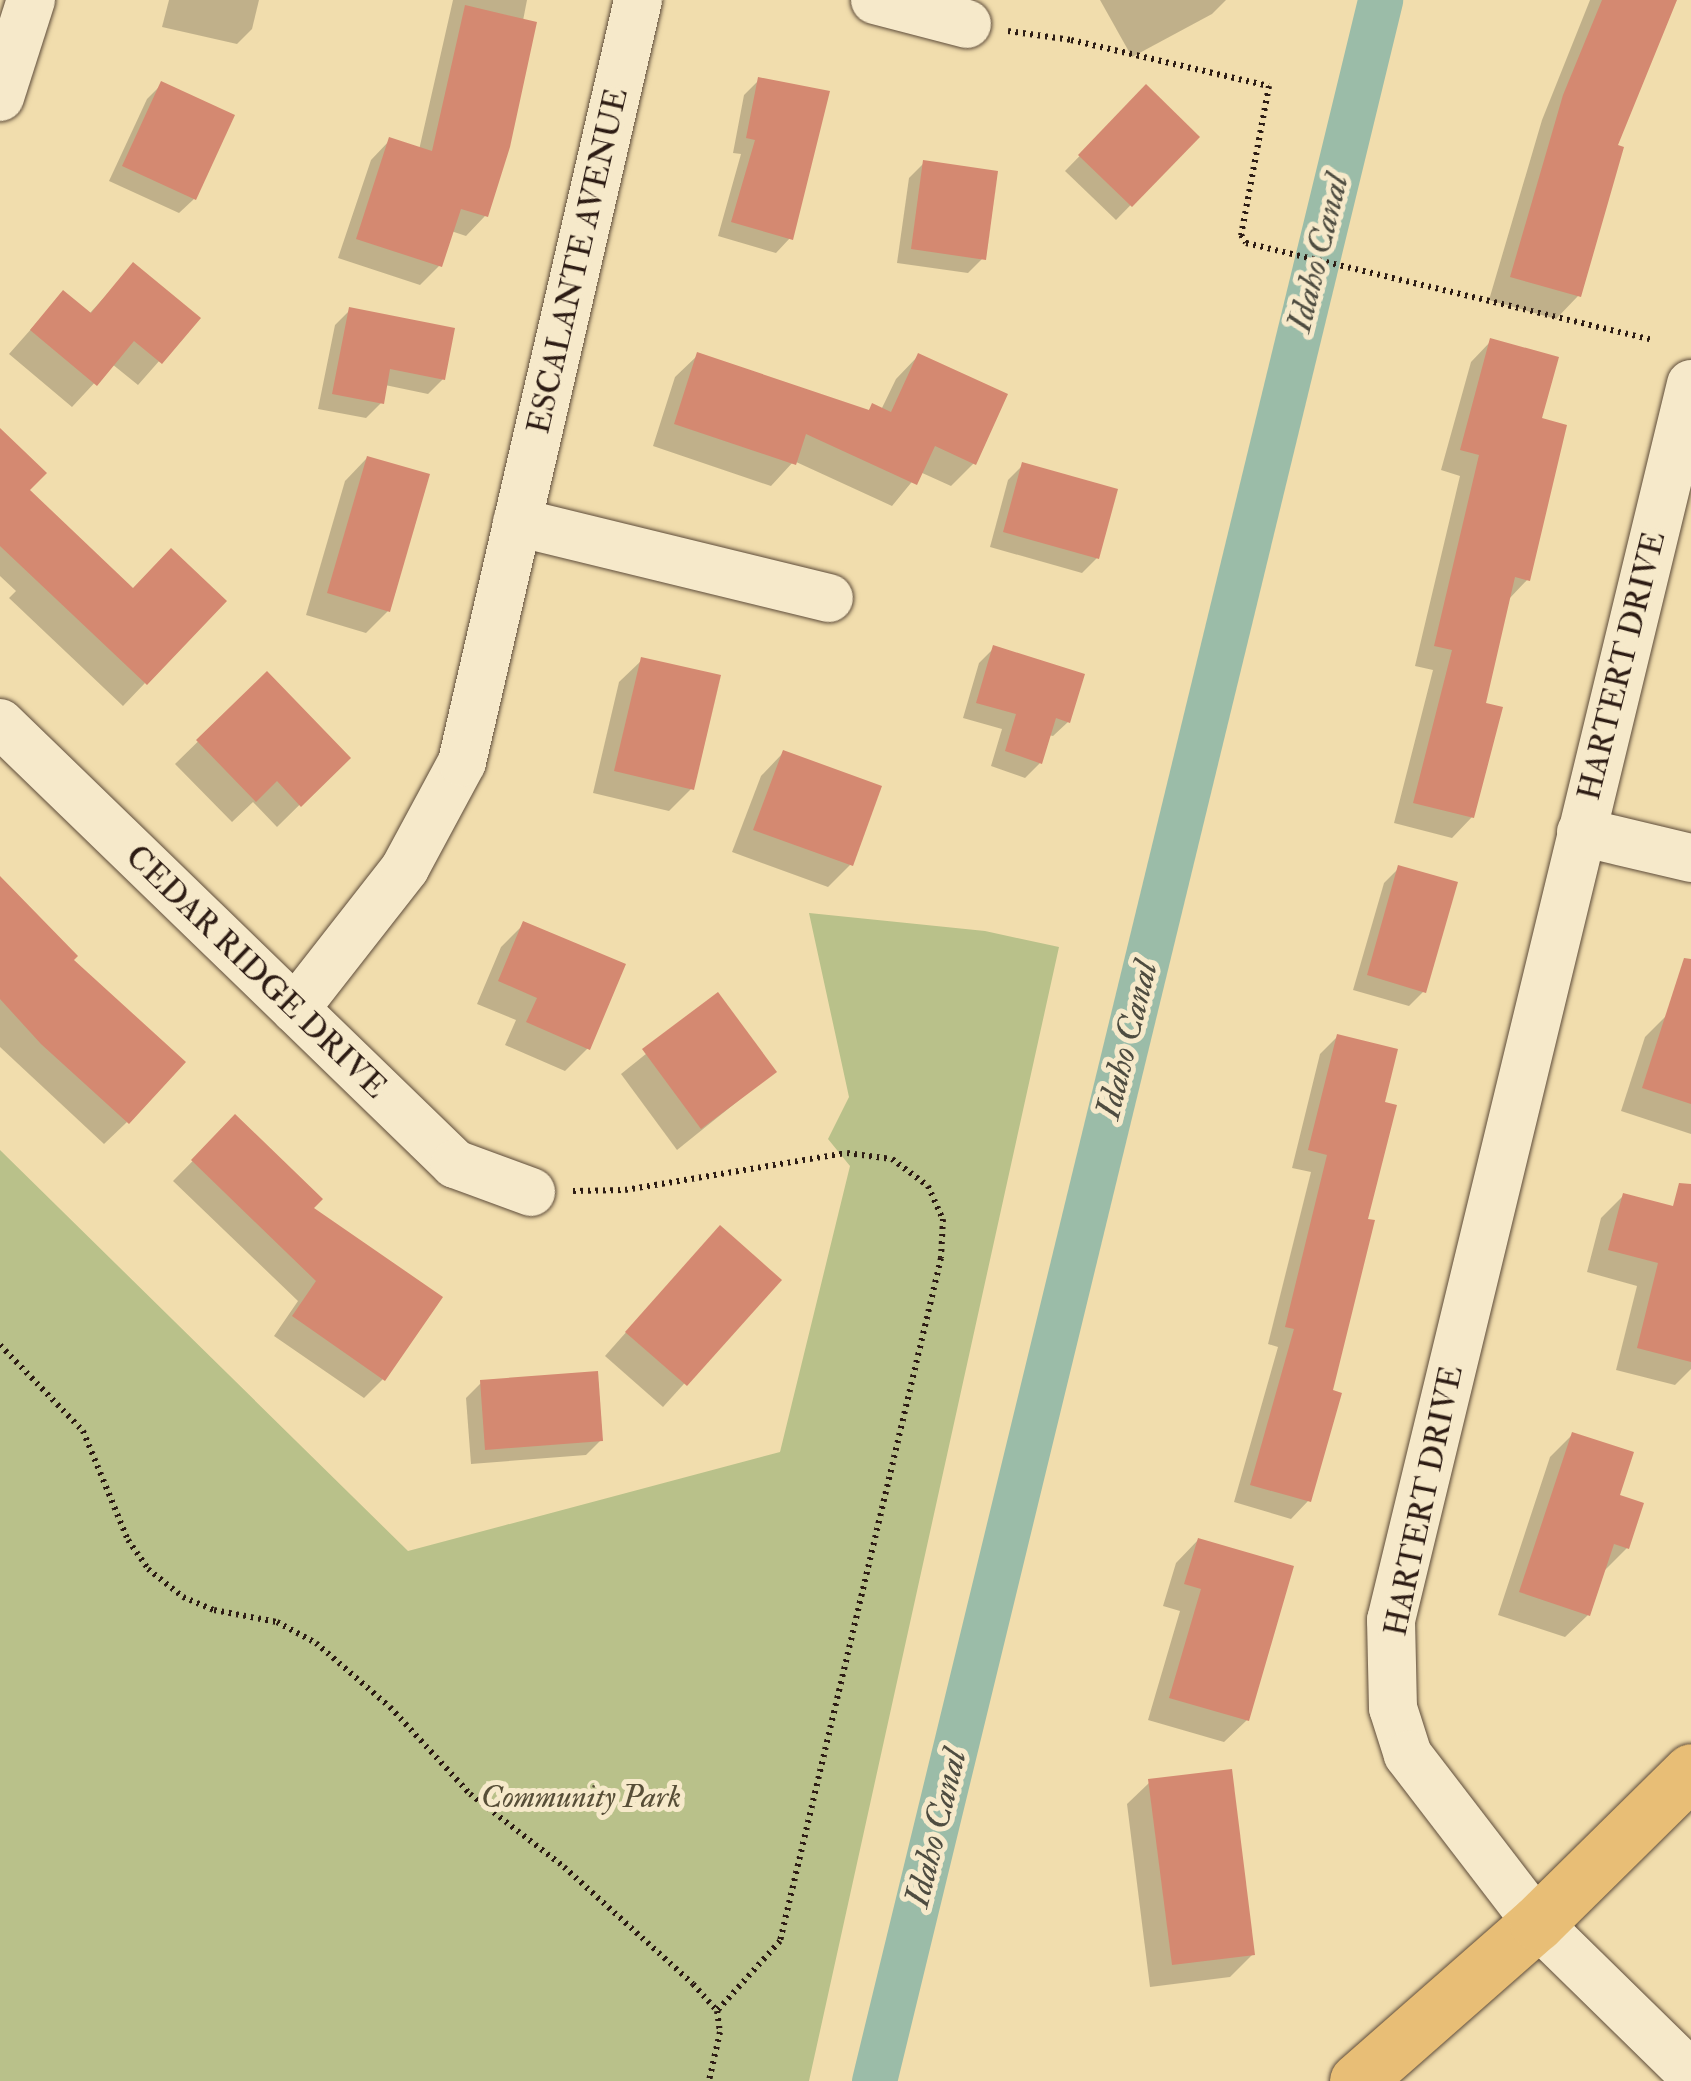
<!DOCTYPE html>
<html>
<head>
<meta charset="utf-8">
<style>
	body { margin:0 }
	#map { position:relative; width:1691px; height:2081px; overflow:hidden; background:#f1ddad; font-family:"IM FELL Double Pica",serif }
	div>[style] { position:absolute }
	.green>* { inset:0; background:#b9c18a }
	.shadow>* { inset:0; background:#0003 }
	.canal>* { height:45px; margin:-22.5px; padding:0 22.5px; transform-origin:22.5px; border-radius:22.5px; background:#9bbca8 }
	.building>* { inset:0; background:#d48971 }
	.path>* { height:6px; margin-top:-3px; transform-origin:0; background:repeating-linear-gradient(90deg,#2d1c14 0 2.5px,transparent 0 7.5px) }
	.roads { filter:drop-shadow(0 0 2px #5e4c3a) drop-shadow(0 0 2px #5e4c3a) }
	.minor>* { height:48px; margin:-24px; padding:0 24px; transform-origin:24px; border-radius:24px; background:#f6e9ca }
	.major>* { height:55px; margin:-27.5px; padding:0 27.5px; transform-origin:27.5px; border-radius:27.5px; background:#e8be76 }
	span { translate:-50% -50%; white-space:nowrap; text-align:center; line-height:1.15; -webkit-text-stroke:10px #f6e9ca; paint-order:stroke }
	.street-label { font-size:32px; color:#2d1c14 }
	.park-label { font-size:32px; color:#574e37; font-style:italic }
	.water-label { font-size:35px; color:#4e4c40; font-style:italic }
</style>
</head>
<body>
<div id="map">
	<div class="green">
		<div style="clip-path:polygon(809px 913px,985px 931px,1059px 947px,809px 2081px,0 2081px,0 1150px,408px 1551px,780px 1452px,850px 1166px,828px 1139px,849px 1097px)"></div>
	</div>
	<div class="shadow">
		<div style="clip-path:polygon(169px 0,259px 0,252px 29px,237px 44px,162px 27px)"></div>
		<div style="clip-path:polygon(453px 0,527px 0,485px 216px,466px 236px,451px 231px,440px 265px,420px 285px,338px 258px,371px 160px,390px 140px,419px 150px)"></div>
		<div style="clip-path:polygon(1100px 0,1226px 0,1212px 14px,1132px 57px)"></div>
		<div style="clip-path:polygon(1590px 0,1675px 0,1614px 147px,1578px 296px,1556px 319px,1489px 300px,1542px 120px)"></div>
		<div style="clip-path:polygon(759px 80px,790px 238px,776px 253px,718px 236px,741px 154px,733px 153px,744px 95px)"></div>
		<div style="clip-path:polygon(162px 84px,194px 199px,179px 213px,109px 181px,147px 99px)"></div>
		<div style="clip-path:polygon(1146px 88px,1197px 137px,1116px 220px,1065px 171px)"></div>
		<div style="clip-path:polygon(924px 163px,983px 258px,968px 273px,897px 263px,909px 178px)"></div>
		<div style="clip-path:polygon(133px 266px,197px 318px,138px 385px,112px 364px,72px 407px,9px 354px,63px 293px,89px 314px)"></div>
		<div style="clip-path:polygon(350px 310px,443px 379px,428px 394px,385px 385px,381px 403px,366px 418px,318px 409px,335px 325px)"></div>
		<div style="clip-path:polygon(1491px 341px,1539px 420px,1528px 579px,1508px 600px,1483px 705px,1472px 817px,1452px 838px,1394px 823px,1433px 670px,1415px 666px,1460px 476px,1441px 470px,1471px 362px)"></div>
		<div style="clip-path:polygon(698px 355px,867px 412px,873px 406px,881px 410px,896px 379px,918px 356px,974px 463px,951px 486px,920px 472px,892px 506px,794px 461px,771px 486px,653px 446px,675px 377px)"></div>
		<div style="clip-path:polygon(0 431px,26px 490px,145px 683px,123px 706px,9px 598px,16px 591px,0 576px)"></div>
		<div style="clip-path:polygon(367px 458px,388px 611px,366px 633px,306px 615px,345px 481px)"></div>
		<div style="clip-path:polygon(1023px 465px,1097px 558px,1082px 573px,990px 547px,1008px 480px)"></div>
		<div style="clip-path:polygon(994px 648px,1068px 722px,1053px 736px,1048px 735px,1040px 763px,1025px 778px,991px 766px,1002px 729px,963px 718px,979px 663px)"></div>
		<div style="clip-path:polygon(642px 660px,692px 788px,669px 811px,593px 793px,619px 682px)"></div>
		<div style="clip-path:polygon(266px 675px,347px 758px,277px 827px,253px 802px,232px 822px,175px 764px)"></div>
		<div style="clip-path:polygon(783px 753px,850px 865px,828px 887px,732px 852px,761px 776px)"></div>
		<div style="clip-path:polygon(1399px 868px,1424px 991px,1409px 1006px,1353px 990px,1384px 883px)"></div>
		<div style="clip-path:polygon(0 887px,70px 960px,127px 1122px,104px 1144px,0 1047px)"></div>
		<div style="clip-path:polygon(524px 924px,588px 1048px,565px 1071px,505px 1045px,516px 1020px,477px 1004px,501px 947px)"></div>
		<div style="clip-path:polygon(718px 996px,774px 1072px,677px 1150px,621px 1074px)"></div>
		<div style="clip-path:polygon(1667px 1015px,1691px 1022px,1691px 1134px,1621px 1111px,1645px 1037px)"></div>
		<div style="clip-path:polygon(1338px 1036px,1382px 1104px,1365px 1220px,1308px 1501px,1291px 1519px,1234px 1502px,1278px 1347px,1268px 1344px,1311px 1172px,1292px 1168px,1320px 1054px)"></div>
		<div style="clip-path:polygon(235px 1118px,310px 1208px,383px 1379px,364px 1398px,274px 1336px,298px 1301px,173px 1181px)"></div>
		<div style="clip-path:polygon(1623px 1196px,1691px 1236px,1691px 1369px,1675px 1385px,1616px 1370px,1637px 1286px,1587px 1272px,1601px 1218px)"></div>
		<div style="clip-path:polygon(698px 1251px,778px 1280px,663px 1407px,605px 1356px)"></div>
		<div style="clip-path:polygon(481px 1383px,601px 1440px,586px 1455px,471px 1464px,466px 1398px)"></div>
		<div style="clip-path:polygon(1573px 1434px,1617px 1497px,1627px 1548px,1604px 1571px,1588px 1615px,1565px 1637px,1498px 1615px,1550px 1457px)"></div>
		<div style="clip-path:polygon(1198px 1540px,1247px 1720px,1224px 1742px,1148px 1720px,1180px 1611px,1163px 1606px,1176px 1563px)"></div>
		<div style="clip-path:polygon(1150px 1782px,1253px 1954px,1230px 1977px,1150px 1987px,1127px 1804px)"></div>
	</div>
	<div class="canal">
		<div style="left:874px;top:2081px;width:2142px;rotate:-76.33deg"></div>
	</div>
	<div class="building">
		<div style="clip-path:polygon(1602px 0,1677px 0,1618px 145px,1624px 147px,1581px 297px,1510px 277px,1563px 95px)"></div>
		<div style="clip-path:polygon(465px 5px,537px 22px,510px 147px,488px 217px,461px 209px,442px 267px,356px 239px,389px 137px,432px 151px)"></div>
		<div style="clip-path:polygon(758px 77px,830px 91px,793px 240px,731px 222px,755px 140px,746px 138px)"></div>
		<div style="clip-path:polygon(161px 81px,235px 115px,196px 200px,122px 166px)"></div>
		<div style="clip-path:polygon(1146px 84px,1200px 137px,1132px 207px,1078px 155px)"></div>
		<div style="clip-path:polygon(923px 160px,998px 171px,986px 260px,911px 249px)"></div>
		<div style="clip-path:polygon(133px 262px,201px 318px,162px 364px,134px 341px,97px 386px,30px 330px,63px 290px,91px 313px)"></div>
		<div style="clip-path:polygon(349px 307px,455px 328px,445px 380px,390px 369px,384px 404px,332px 394px)"></div>
		<div style="clip-path:polygon(1490px 338px,1559px 357px,1542px 418px,1567px 425px,1530px 581px,1515px 577px,1486px 703px,1503px 707px,1474px 818px,1413px 803px,1452px 650px,1434px 646px,1479px 455px,1460px 450px)"></div>
		<div style="clip-path:polygon(697px 352px,869px 410px,872px 403px,891px 412px,918px 353px,1008px 394px,976px 465px,935px 446px,917px 485px,806px 434px,796px 465px,674px 424px)"></div>
		<div style="clip-path:polygon(0 428px,47px 473px,30px 490px,133px 588px,171px 548px,227px 601px,147px 685px,0 546px)"></div>
		<div style="clip-path:polygon(367px 456px,430px 474px,390px 612px,327px 593px)"></div>
		<div style="clip-path:polygon(1022px 462px,1118px 489px,1099px 559px,1003px 532px)"></div>
		<div style="clip-path:polygon(993px 645px,1085px 674px,1070px 723px,1056px 718px,1042px 764px,1005px 751px,1016px 714px,976px 703px)"></div>
		<div style="clip-path:polygon(641px 657px,721px 675px,694px 790px,614px 771px)"></div>
		<div style="clip-path:polygon(267px 671px,351px 758px,301px 807px,277px 781px,256px 802px,196px 740px)"></div>
		<div style="clip-path:polygon(783px 750px,882px 786px,853px 866px,753px 830px)"></div>
		<div style="clip-path:polygon(1398px 865px,1458px 882px,1426px 993px,1367px 975px)"></div>
		<div style="clip-path:polygon(0 876px,78px 956px,74px 960px,186px 1062px,129px 1124px,41px 1044px,0 999px)"></div>
		<div style="clip-path:polygon(523px 921px,626px 964px,590px 1050px,526px 1022px,537px 998px,498px 981px)"></div>
		<div style="clip-path:polygon(1684px 958px,1691px 959px,1691px 1104px,1642px 1088px)"></div>
		<div style="clip-path:polygon(718px 992px,777px 1072px,701px 1129px,642px 1049px)"></div>
		<div style="clip-path:polygon(1337px 1034px,1398px 1049px,1385px 1102px,1397px 1105px,1368px 1219px,1375px 1220px,1333px 1390px,1342px 1393px,1311px 1502px,1250px 1485px,1294px 1329px,1285px 1327px,1327px 1155px,1308px 1150px)"></div>
		<div style="clip-path:polygon(235px 1114px,323px 1199px,314px 1208px,443px 1297px,385px 1381px,292px 1316px,316px 1281px,191px 1160px)"></div>
		<div style="clip-path:polygon(1679px 1183px,1691px 1184px,1691px 1362px,1637px 1348px,1658px 1263px,1608px 1250px,1623px 1193px,1673px 1206px)"></div>
		<div style="clip-path:polygon(720px 1225px,782px 1280px,687px 1386px,625px 1332px)"></div>
		<div style="clip-path:polygon(598px 1371px,603px 1441px,485px 1450px,480px 1380px)"></div>
		<div style="clip-path:polygon(1572px 1432px,1634px 1452px,1620px 1495px,1644px 1503px,1629px 1549px,1614px 1544px,1590px 1616px,1519px 1592px)"></div>
		<div style="clip-path:polygon(1198px 1538px,1294px 1566px,1249px 1721px,1169px 1698px,1201px 1589px,1184px 1584px)"></div>
		<div style="clip-path:polygon(1232px 1769px,1255px 1955px,1172px 1965px,1148px 1779px)"></div>
	</div>
	<div class="path">
		<div style="left:1008px;top:31px;width:64px;rotate:8.1deg"></div>
		<div style="left:1071px;top:40px;width:203px;rotate:13.1deg"></div>
		<div style="left:1269px;top:86px;width:152px;rotate:100.6deg"></div>
		<div style="left:1241px;top:235px;width:9px;rotate:58deg"></div>
		<div style="left:1246px;top:243px;width:419px;rotate:13.4deg"></div>
		<div style="left:573px;top:1191px;width:52px;rotate:-1.1deg"></div>
		<div style="left:625px;top:1190px;width:225px;rotate:-9.5deg"></div>
		<div style="left:847px;top:1153px;width:45px;rotate:7.6deg"></div>
		<div style="left:892px;top:1159px;width:45px;rotate:36.9deg"></div>
		<div style="left:928px;top:1186px;width:36px;rotate:66deg"></div>
		<div style="left:943px;top:1219px;width:39px;rotate:93deg"></div>
		<div style="left:941px;top:1258px;width:702px;rotate:103.26deg"></div>
		<div style="left:780px;top:1941px;width:94px;rotate:132deg"></div>
		<div style="left:0;top:1345px;width:120px;rotate:46deg"></div>
		<div style="left:83px;top:1431px;width:118px;rotate:67.6deg"></div>
		<div style="left:128px;top:1540px;width:35px;rotate:55deg"></div>
		<div style="left:148px;top:1569px;width:45px;rotate:38.7deg"></div>
		<div style="left:183px;top:1597px;width:34px;rotate:23deg"></div>
		<div style="left:214px;top:1610px;width:64px;rotate:10.8deg"></div>
		<div style="left:277px;top:1622px;width:44px;rotate:28.3deg"></div>
		<div style="left:316px;top:1643px;width:98px;rotate:40.9deg"></div>
		<div style="left:390px;top:1707px;width:118px;rotate:47.4deg"></div>
		<div style="left:470px;top:1794px;width:119px;rotate:37.8deg"></div>
		<div style="left:564px;top:1867px;width:174px;rotate:42.2deg"></div>
		<div style="left:693px;top:1984px;width:36px;rotate:48deg"></div>
		<div style="left:717px;top:2011px;width:21px;rotate:82deg"></div>
		<div style="left:720px;top:2032px;width:50px;rotate:102.7deg"></div>
	</div>
	<div class="roads">
		<div class="minor">
			<div style="left:875px;top:0;width:95px;rotate:14.6deg"></div>
			<div style="left:0;top:97px;width:102px;rotate:-72.3deg"></div>
			<div style="left:1691px;top:384px;width:1272px;rotate:103.64deg"></div>
			<div style="left:1391px;top:1620px;width:88px;rotate:88.7deg"></div>
			<div style="left:1393px;top:1708px;width:49px;rotate:72.3deg"></div>
			<div style="left:1408px;top:1755px;width:212px;rotate:52.5deg"></div>
			<div style="left:1537px;top:1923px;width:216px;rotate:44.4deg"></div>
			<div style="left:517px;top:522px;width:321px;rotate:13.7deg"></div>
			<div style="left:0;top:723px;width:634px;rotate:44.1deg"></div>
			<div style="left:455px;top:1164px;width:81px;rotate:20.2deg"></div>
			<div style="left:1581px;top:832px;width:113px;rotate:13.3deg"></div>
			<div style="left:295px;top:1009px;width:179px;rotate:-52deg"></div>
			<div style="left:405px;top:868px;width:120px;rotate:-61.7deg"></div>
			<div style="left:462px;top:762px;width:782px;rotate:-76.99deg"></div>
		</div>
		<div class="major">
			<div style="left:1357px;top:2081px;width:240px;rotate:-41.3deg"></div>
			<div style="left:1537px;top:1923px;width:216px;rotate:-44.6deg"></div>
		</div>
	</div>
	<div class="street-label">
		<span style="left:578px;top:261px;rotate:-77deg">ESCALANTE AVENUE</span>
		<span style="left:1622px;top:666px;rotate:-76deg">HARTERT DRIVE</span>
		<span style="left:256px;top:972px;rotate:44deg">CEDAR RIDGE DRIVE</span>
		<span style="left:1424px;top:1501px;rotate:-78deg">HARTERT DRIVE</span>
	</div>
	<div class="park-label">
		<span style="left:581px;top:1797px">Community Park</span>
	</div>
	<div class="water-label">
		<span style="left:1318px;top:253px;rotate:-76deg">Idaho Canal</span>
		<span style="left:1127px;top:1040px;rotate:-76deg">Idaho Canal</span>
		<span style="left:936px;top:1828px;rotate:-76deg">Idaho Canal</span>
	</div>
</div>
</body>
</html>
